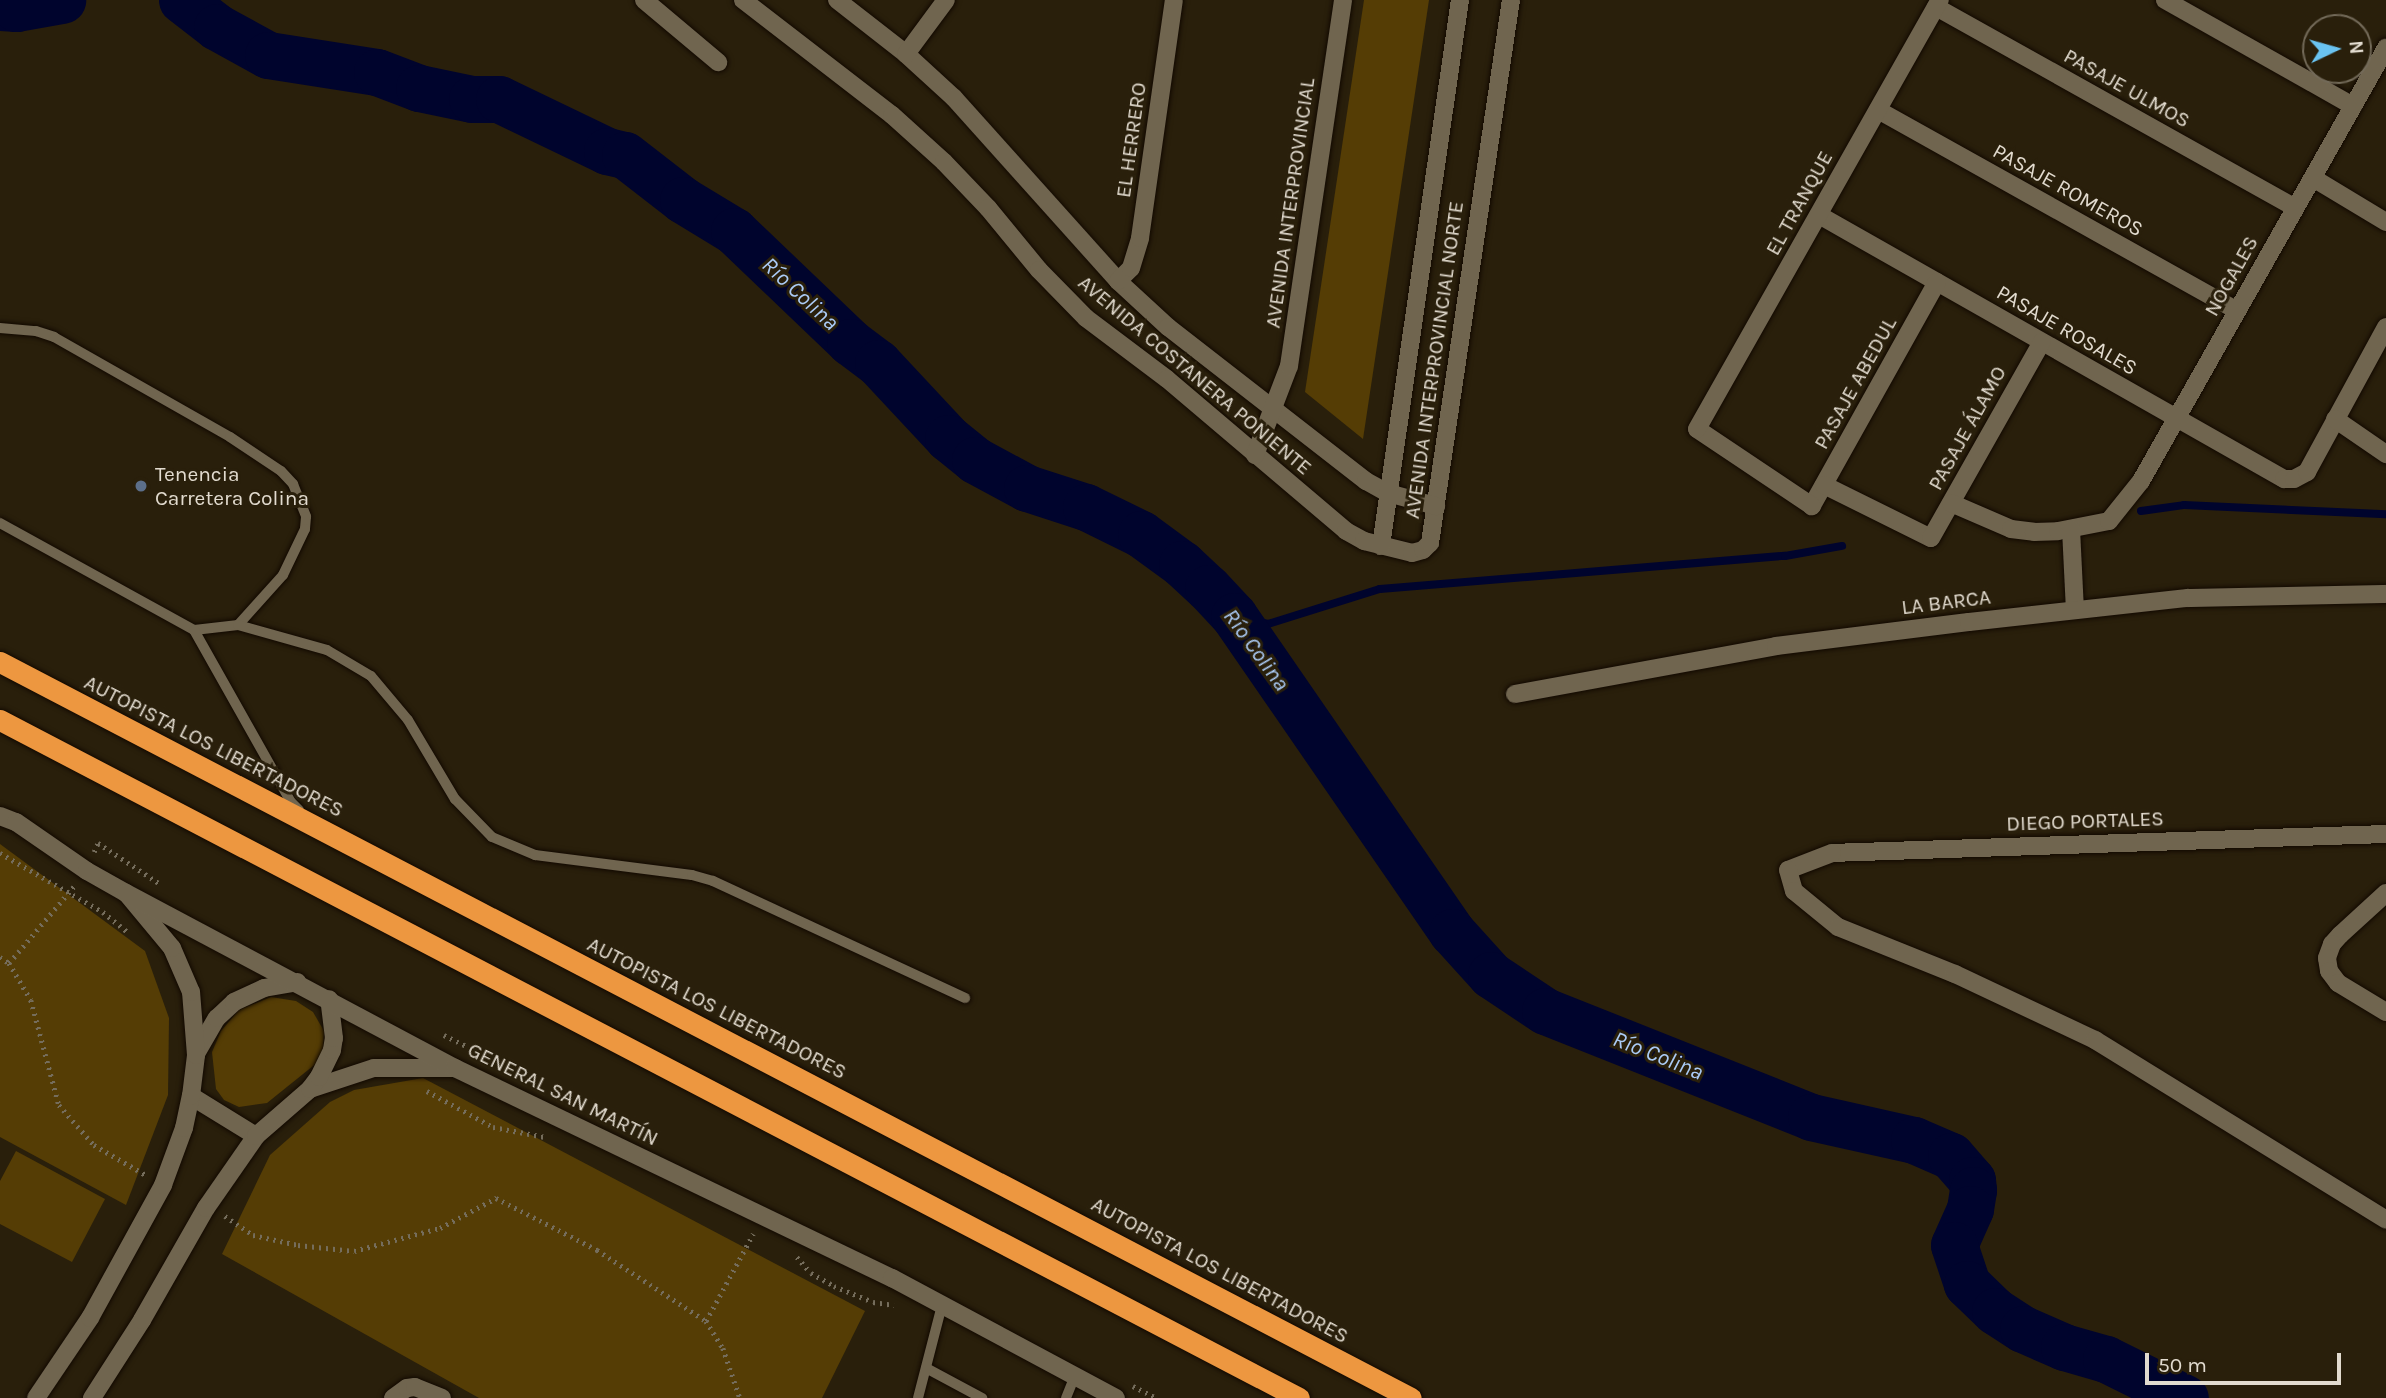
<!DOCTYPE html>
<html>
<head>
<meta charset="utf-8">
<style>
	body { margin:0 }
	#map { position:relative; width:2386px; height:1398px; overflow:hidden; background:#291f0b; font-family:Karla,sans-serif }
	div>[style] { position:absolute }
	.green>* { inset:0; background:#553d05 }
	.stream>* { height:8px; margin:-4px; padding:0 4px; transform-origin:4px; border-radius:4px; background:#00042d }
	.river>* { height:47px; margin:-23.5px; padding:0 23.5px; transform-origin:23.5px; border-radius:23.5px; background:#00042d }
	.path>* { height:4.5px; margin-top:-2.25px; transform-origin:0; background:repeating-linear-gradient(90deg,#756d5c 0 2px,transparent 0 7px) }
	.roads { filter:drop-shadow(0 0 2px #120900) drop-shadow(0 0 2px #120900) }
	.lane>* { height:10px; margin:-5px; padding:0 5px; transform-origin:5px; border-radius:5px; background:#70654f }
	.street>* { height:18px; margin:-9px; padding:0 9px; transform-origin:9px; border-radius:9px; background:#70654f }
	.secondary>* { height:18px; margin:-9px; padding:0 9px; transform-origin:9px; border-radius:9px; background:#70654f }
	.highway>* { height:21px; margin:-10.5px; padding:0 10.5px; transform-origin:10.5px; border-radius:10.5px; background:#ed9740 }
	.dots>* { width:19px; height:19px; translate:-50% -50%; box-sizing:border-box; border:4px solid #291f0b; border-radius:50% }
	span { translate:-50% -50%; white-space:nowrap; text-align:center; line-height:1.15; -webkit-text-stroke:6px #291f0b; paint-order:stroke }
	.street-label { font-size:21px; color:#e2dbcf }
	.poi-label { font-size:21px; color:#e2dbcf }
	.left { translate:0 -50%; text-align:left }
	.water-label { font-size:23px; color:#abcbf6; font-style:italic }
	.north { position:absolute; left:2302px; top:14px; width:70px; height:70px; box-sizing:border-box; background:#291f0b; border:2px solid #736a59; border-radius:50%; rotate:85deg; font-size:19px; font-weight:700; line-height:28px; text-align:center; color:#e2dbcf }
	.north::after { content:''; display:block; margin:auto; width:24px; height:32px; background:#6ac3f1; clip-path:polygon(50% 0,100% 100%,50% 72%,0 100%) }
	.scale { position:absolute; left:2145px; top:1353px; width:196px; height:32px; box-sizing:border-box; border:4px solid #e2dbcf; border-top:0; padding-left:9px; font-size:21px; line-height:24px; white-space:nowrap; color:#e2dbcf; -webkit-text-stroke:5px #291f0b; paint-order:stroke }
</style>
</head>
<body>
<div id="map">
	<div class="green">
		<div style="clip-path:polygon(1364px 0,1429px 0,1363px 439px,1305px 392px)"></div>
		<div style="clip-path:polygon(0 844px,145px 951px,169px 1018px,168px 1095px,126px 1205px,0 1137px)"></div>
		<div style="clip-path:polygon(271px 997px,296px 1001px,313px 1012px,324px 1031px,323px 1051px,318px 1062px,267px 1103px,239px 1107px,224px 1100px,216px 1089px,212px 1052px,221px 1031px,239px 1010px)"></div>
		<div style="clip-path:polygon(423px 1078px,865px 1311px,822px 1398px,479px 1398px,222px 1254px,270px 1155px,330px 1102px,354px 1090px)"></div>
		<div style="clip-path:polygon(16px 1151px,105px 1199px,72px 1262px,0 1224px,0 1181px)"></div>
	</div>
	<div class="stream">
		<div style="left:2141px;top:511px;width:43px;rotate:-7.9deg"></div>
		<div style="left:2184px;top:505px;width:202px;rotate:2.6deg"></div>
		<div style="left:1234px;top:616px;width:35px;rotate:13deg"></div>
		<div style="left:1268px;top:624px;width:117px;rotate:-17.4deg"></div>
		<div style="left:1380px;top:589px;width:406px;rotate:-4.7deg"></div>
		<div style="left:1785px;top:556px;width:58px;rotate:-10deg"></div>
	</div>
	<div class="river">
		<div style="left:182px;top:0;width:44px;rotate:37.6deg"></div>
		<div style="left:217px;top:27px;width:58px;rotate:28.8deg"></div>
		<div style="left:268px;top:55px;width:110px;rotate:8.9deg"></div>
		<div style="left:377px;top:72px;width:45px;rotate:20.9deg"></div>
		<div style="left:419px;top:88px;width:54px;rotate:11.7deg"></div>
		<div style="left:472px;top:99px;width:27px"></div>
		<div style="left:499px;top:99px;width:120px;rotate:25.7deg"></div>
		<div style="left:607px;top:151px;width:18px;rotate:13deg"></div>
		<div style="left:625px;top:155px;width:73px;rotate:37.8deg"></div>
		<div style="left:683px;top:200px;width:60px;rotate:31.3deg"></div>
		<div style="left:734px;top:231px;width:161px;rotate:43.7deg"></div>
		<div style="left:850px;top:342px;width:35px;rotate:37deg"></div>
		<div style="left:878px;top:363px;width:103px;rotate:47deg"></div>
		<div style="left:948px;top:438px;width:35px;rotate:39deg"></div>
		<div style="left:975px;top:460px;width:59px;rotate:28.3deg"></div>
		<div style="left:1027px;top:488px;width:62px;rotate:17.9deg"></div>
		<div style="left:1086px;top:507px;width:61px;rotate:26.1deg"></div>
		<div style="left:1141px;top:534px;width:51px;rotate:36.2deg"></div>
		<div style="left:1182px;top:564px;width:35px;rotate:43deg"></div>
		<div style="left:1208px;top:588px;width:38px;rotate:47deg"></div>
		<div style="left:1234px;top:616px;width:384px;rotate:55.4deg"></div>
		<div style="left:1452px;top:932px;width:58px;rotate:47.8deg"></div>
		<div style="left:1491px;top:975px;width:65px;rotate:33.7deg"></div>
		<div style="left:1545px;top:1011px;width:286px;rotate:21.7deg"></div>
		<div style="left:1811px;top:1117px;width:106px;rotate:12.6deg"></div>
		<div style="left:1914px;top:1140px;width:40px;rotate:23.4deg"></div>
		<div style="left:1951px;top:1156px;width:32px;rotate:49deg"></div>
		<div style="left:1972px;top:1180px;width:10px;rotate:84deg"></div>
		<div style="left:1973px;top:1190px;width:19px;rotate:99deg"></div>
		<div style="left:1970px;top:1209px;width:39px;rotate:114deg"></div>
		<div style="left:1954px;top:1245px;width:41px;rotate:71.6deg"></div>
		<div style="left:1967px;top:1284px;width:39px;rotate:44deg"></div>
		<div style="left:1995px;top:1311px;width:33px;rotate:33deg"></div>
		<div style="left:2023px;top:1329px;width:45px;rotate:23.7deg"></div>
		<div style="left:2064px;top:1347px;width:44px;rotate:15.9deg"></div>
		<div style="left:2106px;top:1359px;width:88px;rotate:26.3deg"></div>
		<div style="left:0;top:7px;width:16px;rotate:4deg"></div>
		<div style="left:16px;top:8px;width:47px;rotate:-9.9deg"></div>
	</div>
	<div class="path">
		<div style="left:94px;top:852px;width:10px;rotate:-66deg"></div>
		<div style="left:98px;top:843px;width:73px;rotate:33.3deg"></div>
		<div style="left:0;top:853px;width:119px;rotate:29.8deg"></div>
		<div style="left:103px;top:912px;width:33px;rotate:39deg"></div>
		<div style="left:0;top:957px;width:11px;rotate:34deg"></div>
		<div style="left:9px;top:963px;width:43px;rotate:59.3deg"></div>
		<div style="left:31px;top:1000px;width:109px;rotate:75.1deg"></div>
		<div style="left:59px;top:1105px;width:53px;rotate:48.8deg"></div>
		<div style="left:94px;top:1145px;width:60px;rotate:30deg"></div>
		<div style="left:9px;top:963px;width:101px;rotate:-49.8deg"></div>
		<div style="left:444px;top:1035px;width:68px;rotate:26.2deg"></div>
		<div style="left:427px;top:1091px;width:75px;rotate:28.6deg"></div>
		<div style="left:493px;top:1127px;width:53px;rotate:10.9deg"></div>
		<div style="left:225px;top:1216px;width:34px;rotate:34deg"></div>
		<div style="left:253px;top:1235px;width:46px;rotate:12.5deg"></div>
		<div style="left:298px;top:1245px;width:56px;rotate:6.1deg"></div>
		<div style="left:354px;top:1251px;width:89px;rotate:-15deg"></div>
		<div style="left:440px;top:1228px;width:64px;rotate:-28.2deg"></div>
		<div style="left:496px;top:1198px;width:114px;rotate:27.2deg"></div>
		<div style="left:597px;top:1250px;width:130px;rotate:33.1deg"></div>
		<div style="left:706px;top:1321px;width:32px;rotate:58deg"></div>
		<div style="left:723px;top:1348px;width:53px;rotate:71.2deg"></div>
		<div style="left:797px;top:1257px;width:21px;rotate:49deg"></div>
		<div style="left:811px;top:1273px;width:26px;rotate:29deg"></div>
		<div style="left:834px;top:1286px;width:42px;rotate:22.3deg"></div>
		<div style="left:873px;top:1302px;width:21px;rotate:8deg"></div>
		<div style="left:706px;top:1321px;width:99px;rotate:-61.6deg"></div>
		<div style="left:1133px;top:1386px;width:27px;rotate:27deg"></div>
	</div>
	<div class="roads">
		<div class="lane">
			<div style="left:0;top:328px;width:36px;rotate:5deg"></div>
			<div style="left:36px;top:331px;width:19px;rotate:18deg"></div>
			<div style="left:54px;top:337px;width:202px;rotate:29.6deg"></div>
			<div style="left:230px;top:437px;width:61px;rotate:33.7deg"></div>
			<div style="left:281px;top:471px;width:18px;rotate:47deg"></div>
			<div style="left:293px;top:484px;width:35px;rotate:68deg"></div>
			<div style="left:306px;top:517px;width:12px;rotate:95deg"></div>
			<div style="left:305px;top:529px;width:51px;rotate:115.6deg"></div>
			<div style="left:283px;top:575px;width:67px;rotate:132deg"></div>
			<div style="left:238px;top:625px;width:44px;rotate:173.5deg"></div>
			<div style="left:0;top:523px;width:222px;rotate:28.9deg"></div>
			<div style="left:194px;top:630px;width:197px;rotate:60.6deg"></div>
			<div style="left:291px;top:802px;width:11px;rotate:45deg"></div>
			<div style="left:238px;top:625px;width:92px;rotate:15.7deg"></div>
			<div style="left:327px;top:650px;width:51px;rotate:30.6deg"></div>
			<div style="left:371px;top:676px;width:57px;rotate:49.9deg"></div>
			<div style="left:408px;top:720px;width:92px;rotate:59.3deg"></div>
			<div style="left:455px;top:799px;width:53px;rotate:45.8deg"></div>
			<div style="left:492px;top:837px;width:47px;rotate:22.7deg"></div>
			<div style="left:535px;top:855px;width:158px;rotate:7.3deg"></div>
			<div style="left:692px;top:875px;width:22px;rotate:16deg"></div>
			<div style="left:713px;top:881px;width:278px;rotate:24.9deg"></div>
			<div style="left:926px;top:1368px;width:64px;rotate:28.2deg"></div>
			<div style="left:918px;top:1398px;width:96px;rotate:-75.5deg"></div>
			<div style="left:1066px;top:1398px;width:24px;rotate:-68deg"></div>
		</div>
		<div class="street">
			<div style="left:644px;top:0;width:97px;rotate:40deg"></div>
			<div style="left:743px;top:0;width:188px;rotate:37.7deg"></div>
			<div style="left:892px;top:115px;width:70px;rotate:42.1deg"></div>
			<div style="left:944px;top:162px;width:64px;rotate:46.3deg"></div>
			<div style="left:988px;top:208px;width:80px;rotate:50.6deg"></div>
			<div style="left:1039px;top:270px;width:67px;rotate:45.6deg"></div>
			<div style="left:1086px;top:318px;width:101px;rotate:37deg"></div>
			<div style="left:1167px;top:379px;width:235px;rotate:40.3deg"></div>
			<div style="left:1346px;top:531px;width:21px;rotate:29deg"></div>
			<div style="left:1364px;top:541px;width:49px;rotate:14deg"></div>
			<div style="left:1412px;top:553px;width:11px;rotate:-15deg"></div>
			<div style="left:1423px;top:550px;width:10px;rotate:-45deg"></div>
			<div style="left:1430px;top:543px;width:549px;rotate:-81.52deg"></div>
			<div style="left:837px;top:0;width:88px;rotate:38deg"></div>
			<div style="left:906px;top:54px;width:65px;rotate:42.5deg"></div>
			<div style="left:954px;top:98px;width:246px;rotate:48.1deg"></div>
			<div style="left:1118px;top:281px;width:68px;rotate:42.6deg"></div>
			<div style="left:1168px;top:327px;width:251px;rotate:37.9deg"></div>
			<div style="left:1366px;top:481px;width:25px;rotate:29deg"></div>
			<div style="left:1388px;top:493px;width:50px;rotate:15.2deg"></div>
			<div style="left:2165px;top:0;width:216px;rotate:29.4deg"></div>
			<div style="left:1936px;top:7px;width:411px;rotate:29.2deg"></div>
			<div style="left:906px;top:54px;width:67px;rotate:-53.5deg"></div>
			<div style="left:1878px;top:110px;width:411px;rotate:29.2deg"></div>
			<div style="left:2313px;top:178px;width:85px;rotate:31.1deg"></div>
			<div style="left:1819px;top:215px;width:535px;rotate:29.59deg"></div>
			<div style="left:2284px;top:479px;width:10px"></div>
			<div style="left:2294px;top:479px;width:15px;rotate:-28deg"></div>
			<div style="left:2307px;top:472px;width:165px;rotate:-61.4deg"></div>
			<div style="left:1118px;top:281px;width:18px;rotate:-45deg"></div>
			<div style="left:1131px;top:268px;width:31px;rotate:-73deg"></div>
			<div style="left:1140px;top:238px;width:240px;rotate:-81.9deg"></div>
			<div style="left:1937px;top:282px;width:257px;rotate:119.2deg"></div>
			<div style="left:1812px;top:506px;width:138px;rotate:-146.2deg"></div>
			<div style="left:1697px;top:429px;width:493px;rotate:-60.5deg"></div>
			<div style="left:2335px;top:419px;width:62px;rotate:34.5deg"></div>
			<div style="left:1255px;top:455px;width:95px;rotate:-69.1deg"></div>
			<div style="left:1289px;top:366px;width:370px;rotate:-81.6deg"></div>
			<div style="left:1824px;top:485px;width:119px;rotate:26.4deg"></div>
			<div style="left:1931px;top:538px;width:225px;rotate:-60.5deg"></div>
			<div style="left:1951px;top:503px;width:65px;rotate:23.4deg"></div>
			<div style="left:2011px;top:529px;width:23px;rotate:7deg"></div>
			<div style="left:2034px;top:532px;width:24px;rotate:-2deg"></div>
			<div style="left:2058px;top:531px;width:52px;rotate:-11.1deg"></div>
			<div style="left:2109px;top:521px;width:51px;rotate:-51.3deg"></div>
			<div style="left:2141px;top:481px;width:498px;rotate:-60.5deg"></div>
			<div style="left:2071px;top:529px;width:81px;rotate:87.2deg"></div>
			<div style="left:1381px;top:546px;width:552px;rotate:-81.77deg"></div>
			<div style="left:1515px;top:694px;width:265px;rotate:-10.4deg"></div>
			<div style="left:1776px;top:646px;width:194px;rotate:-7.1deg"></div>
			<div style="left:1969px;top:622px;width:220px;rotate:-6.3deg"></div>
			<div style="left:2188px;top:598px;width:198px;rotate:-1.2deg"></div>
			<div style="left:2386px;top:834px;width:554px;rotate:178.04deg"></div>
			<div style="left:1832px;top:853px;width:47px;rotate:158.9deg"></div>
			<div style="left:1788px;top:870px;width:22px;rotate:74deg"></div>
			<div style="left:1794px;top:891px;width:57px;rotate:39.3deg"></div>
			<div style="left:1838px;top:927px;width:126px;rotate:21.9deg"></div>
			<div style="left:1955px;top:974px;width:155px;rotate:25.2deg"></div>
			<div style="left:2095px;top:1040px;width:342px;rotate:31.7deg"></div>
			<div style="left:2386px;top:893px;width:62px;rotate:137.6deg"></div>
			<div style="left:2340px;top:935px;width:12px;rotate:132deg"></div>
			<div style="left:2332px;top:944px;width:15px;rotate:110deg"></div>
			<div style="left:2327px;top:958px;width:13px;rotate:81deg"></div>
			<div style="left:2329px;top:971px;width:15px;rotate:53deg"></div>
			<div style="left:2338px;top:983px;width:56px;rotate:31.1deg"></div>
			<div style="left:197px;top:1052px;width:39px;rotate:-60deg"></div>
			<div style="left:217px;top:1018px;width:23px;rotate:-43deg"></div>
			<div style="left:234px;top:1002px;width:33px;rotate:-25deg"></div>
			<div style="left:264px;top:988px;width:34px;rotate:-10deg"></div>
			<div style="left:310px;top:1089px;width:67px;rotate:-18.2deg"></div>
			<div style="left:374px;top:1068px;width:80px"></div>
			<div style="left:191px;top:1096px;width:76px;rotate:31.6deg"></div>
			<div style="left:36px;top:1398px;width:97px;rotate:-56deg"></div>
			<div style="left:90px;top:1318px;width:152px;rotate:-61.2deg"></div>
			<div style="left:163px;top:1185px;width:61px;rotate:-69.8deg"></div>
			<div style="left:184px;top:1128px;width:33px;rotate:-78deg"></div>
			<div style="left:191px;top:1096px;width:41px;rotate:-83deg"></div>
			<div style="left:196px;top:1055px;width:63px;rotate:-94.5deg"></div>
			<div style="left:191px;top:992px;width:48px;rotate:-113.4deg"></div>
			<div style="left:172px;top:948px;width:69px;rotate:-129.7deg"></div>
			<div style="left:92px;top:1398px;width:93px;rotate:-57.3deg"></div>
			<div style="left:142px;top:1320px;width:129px;rotate:-60.3deg"></div>
			<div style="left:206px;top:1208px;width:88px;rotate:-55.2deg"></div>
			<div style="left:256px;top:1136px;width:72px;rotate:-41deg"></div>
			<div style="left:310px;top:1089px;width:15px;rotate:-53deg"></div>
			<div style="left:319px;top:1077px;width:30px;rotate:-64deg"></div>
			<div style="left:332px;top:1050px;width:12px;rotate:-81deg"></div>
			<div style="left:334px;top:1038px;width:39px;rotate:-97deg"></div>
			<div style="left:393px;top:1398px;width:17px;rotate:-36deg"></div>
			<div style="left:407px;top:1388px;width:8px;rotate:-7deg"></div>
			<div style="left:415px;top:1387px;width:29px;rotate:22deg"></div>
		</div>
		<div class="secondary">
			<div style="left:0;top:816px;width:17px;rotate:21deg"></div>
			<div style="left:16px;top:822px;width:86px;rotate:34.6deg"></div>
			<div style="left:87px;top:871px;width:45px;rotate:29.4deg"></div>
			<div style="left:126px;top:893px;width:373px;rotate:28deg"></div>
			<div style="left:455px;top:1068px;width:485px;rotate:25.7deg"></div>
			<div style="left:892px;top:1278px;width:254px;rotate:28.2deg"></div>
		</div>
		<div class="highway">
			<div style="left:0;top:662px;width:1591px;rotate:27.55deg"></div>
			<div style="left:0;top:720px;width:1465px;rotate:27.56deg"></div>
		</div>
	</div>
	<div class="dots">
		<div style="left:141px;top:486px;background:#5c6f8a"></div>
	</div>
	<div class="street-label">
		<span style="left:2127px;top:88px;rotate:29deg">PASAJE ULMOS</span>
		<span style="left:1131px;top:140px;rotate:-82deg">EL HERRERO</span>
		<span style="left:2068px;top:190px;rotate:29deg">PASAJE ROMEROS</span>
		<span style="left:1290px;top:203px;rotate:-82deg">AVENIDA INTERPROVINCIAL</span>
		<span style="left:1799px;top:203px;rotate:-61deg">EL TRANQUE</span>
		<span style="left:2231px;top:276px;rotate:-61deg">NOGALES</span>
		<span style="left:2067px;top:330px;rotate:30deg">PASAJE ROSALES</span>
		<span style="left:1434px;top:360px;rotate:-82deg">AVENIDA INTERPROVINCIAL NORTE</span>
		<span style="left:1195px;top:375px;rotate:40deg">AVENIDA COSTANERA PONIENTE</span>
		<span style="left:1855px;top:383px;rotate:-61deg">PASAJE ABEDUL</span>
		<span style="left:1967px;top:428px;rotate:-61deg">PASAJE ÁLAMO</span>
		<span style="left:1946px;top:602px;rotate:-7deg">LA BARCA</span>
		<span style="left:214px;top:746px;rotate:27deg">AUTOPISTA LOS LIBERTADORES</span>
		<span style="left:2085px;top:821px;rotate:-2deg">DIEGO PORTALES</span>
		<span style="left:717px;top:1008px;rotate:27deg">AUTOPISTA LOS LIBERTADORES</span>
		<span style="left:563px;top:1094px;rotate:26deg">GENERAL SAN MARTÍN</span>
		<span style="left:1220px;top:1270px;rotate:28deg">AUTOPISTA LOS LIBERTADORES</span>
	</div>
	<div class="poi-label">
		<span class="left" style="left:155px;top:486px">Tenencia<br>Carretera Colina</span>
	</div>
	<div class="water-label">
		<span style="left:800px;top:294px;rotate:43deg">Río Colina</span>
		<span style="left:1256px;top:650px;rotate:54deg">Río Colina</span>
		<span style="left:1658px;top:1056px;rotate:22deg">Río Colina</span>
	</div>
	<div class="north">N</div>
	<div class="scale">50 m</div>
</div>
</body>
</html>
